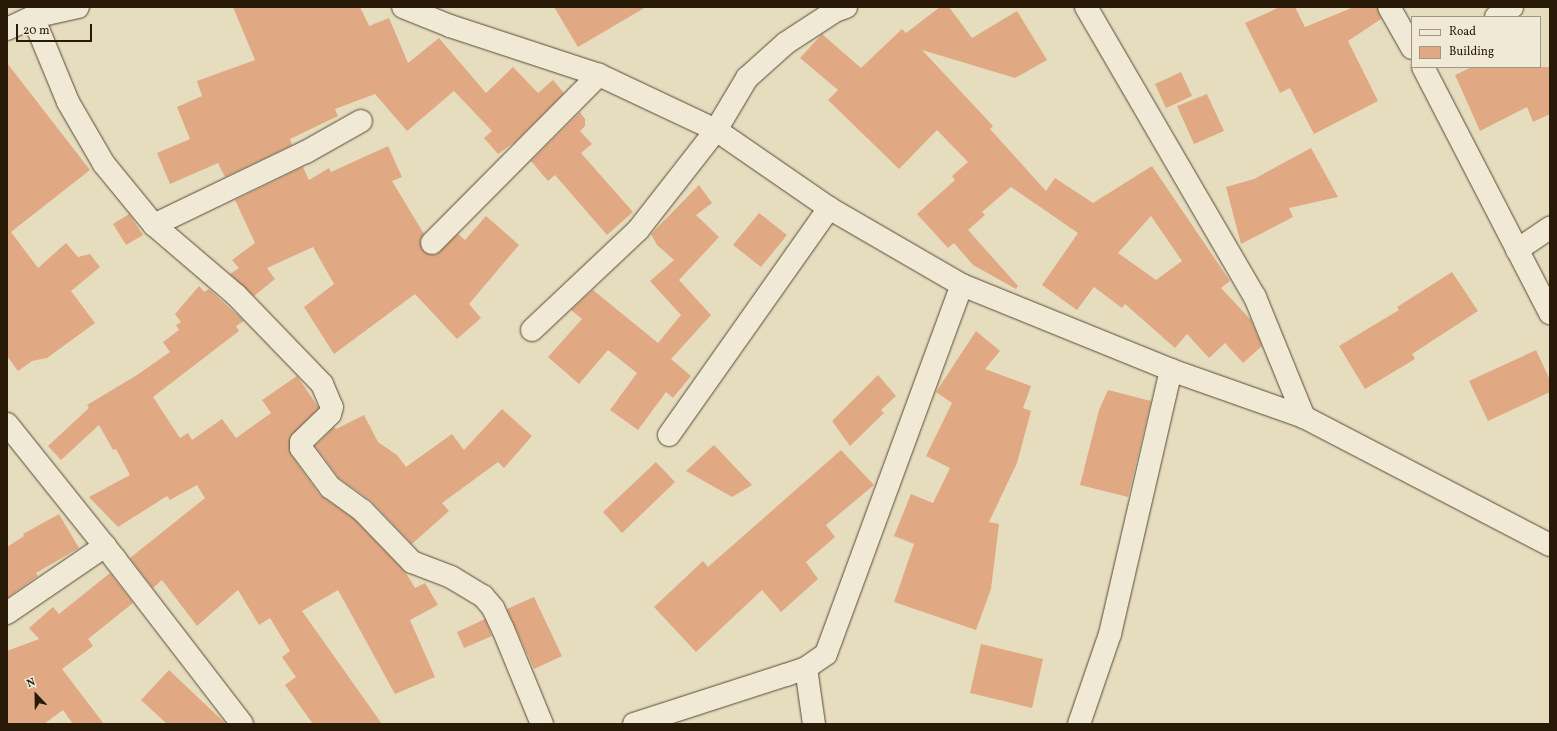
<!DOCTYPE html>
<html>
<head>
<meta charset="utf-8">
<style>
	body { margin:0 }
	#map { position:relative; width:1557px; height:731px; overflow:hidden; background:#e6ddbf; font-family:Vollkorn,serif }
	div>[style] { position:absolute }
	.building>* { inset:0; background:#e0a983 }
	.roads { filter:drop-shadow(0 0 1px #584a35) drop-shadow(0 0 1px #584a35) }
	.minor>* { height:22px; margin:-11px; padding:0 11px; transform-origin:11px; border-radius:11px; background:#efe9d5 }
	span { translate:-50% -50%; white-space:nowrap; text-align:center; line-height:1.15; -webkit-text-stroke:3px #efe9d5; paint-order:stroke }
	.frame { position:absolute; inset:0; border:8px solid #291907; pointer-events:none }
	.legend { position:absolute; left:1411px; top:16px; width:130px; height:52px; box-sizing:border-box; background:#efe9d5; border:1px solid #a09683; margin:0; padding:5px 7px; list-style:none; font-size:12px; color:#291907 }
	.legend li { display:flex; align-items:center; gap:8px; height:20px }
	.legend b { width:20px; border:1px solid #a09683 }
	.north { position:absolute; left:16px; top:675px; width:40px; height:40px; -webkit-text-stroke:3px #efe9d5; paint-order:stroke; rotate:338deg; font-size:11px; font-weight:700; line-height:16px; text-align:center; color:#291907 }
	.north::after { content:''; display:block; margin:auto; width:14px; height:18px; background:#291907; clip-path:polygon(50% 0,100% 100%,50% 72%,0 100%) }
	.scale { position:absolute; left:16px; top:24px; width:76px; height:18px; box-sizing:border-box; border:2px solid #291907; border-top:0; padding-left:5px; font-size:12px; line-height:14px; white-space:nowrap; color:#291907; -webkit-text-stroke:3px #efe9d5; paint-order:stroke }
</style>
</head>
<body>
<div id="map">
	<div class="building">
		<div style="clip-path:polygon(233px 7px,360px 7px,369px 26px,389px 18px,408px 63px,439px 38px,486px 93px,513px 67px,538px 93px,553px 80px,564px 93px,515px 142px,498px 154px,484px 138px,492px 131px,454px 91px,407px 131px,375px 94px,335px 109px,338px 116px,290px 139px,292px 145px,225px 177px,218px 163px,170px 184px,157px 153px,190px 139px,177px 107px,202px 96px,197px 81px,255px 60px)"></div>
		<div style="clip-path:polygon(554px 7px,646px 7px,578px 47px)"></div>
		<div style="clip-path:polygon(evenodd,940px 7px,949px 7px,972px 38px,1017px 11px,1047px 60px,1015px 78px,922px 50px,993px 126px,990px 129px,1046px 191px,1055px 178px,1093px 203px,1152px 166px,1230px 281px,1221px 288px,1251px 320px,1262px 346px,1243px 363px,1225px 343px,1209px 358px,1187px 334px,1175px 348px,1125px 304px,1122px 308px,1094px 287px,1077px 310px,1042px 285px,1078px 233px,1011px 187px,982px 212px,985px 215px,968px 230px,1018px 286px,1016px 289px,973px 265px,954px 243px,948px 248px,917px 214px,955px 180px,952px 176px,968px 162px,937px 130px,899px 169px,828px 100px,838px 90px,800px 58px,822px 34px,861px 68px,902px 29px,906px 33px,940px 7px,1151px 216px,1182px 261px,1156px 280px,1118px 253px,1151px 216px)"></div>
		<div style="clip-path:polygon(1280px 7px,1295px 7px,1305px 27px,1354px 7px,1377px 7px,1381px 19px,1348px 41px,1378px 101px,1314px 134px,1290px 88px,1280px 93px,1245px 23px)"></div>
		<div style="clip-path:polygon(7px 63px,90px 170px,11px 232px,38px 268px,66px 243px,78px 257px,90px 254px,100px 267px,71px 291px,95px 323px,47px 358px,32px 361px,18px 371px,7px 356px)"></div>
		<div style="clip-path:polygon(1472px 67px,1550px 67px,1550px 114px,1533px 122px,1527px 107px,1480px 131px,1455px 75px)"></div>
		<div style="clip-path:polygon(1181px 72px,1192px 96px,1166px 108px,1155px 84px)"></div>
		<div style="clip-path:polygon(1207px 94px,1224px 131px,1194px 144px,1177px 106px)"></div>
		<div style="clip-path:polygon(580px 112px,585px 119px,585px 126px,580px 131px,592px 144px,581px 153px,633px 212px,607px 235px,555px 175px,548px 181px,531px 161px)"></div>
		<div style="clip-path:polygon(388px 146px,402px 177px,392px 181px,424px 234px,420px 240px,424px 252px,436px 255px,458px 234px,465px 240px,486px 216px,519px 245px,469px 304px,481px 318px,457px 339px,415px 294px,334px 354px,304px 307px,334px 284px,313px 247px,267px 268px,275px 279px,254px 296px,230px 274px,239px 268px,232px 260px,255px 243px,235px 200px,303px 167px,309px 180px,329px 168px,331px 172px)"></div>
		<div style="clip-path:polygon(1311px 148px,1338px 197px,1289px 208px,1293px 217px,1241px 244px,1226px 187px,1254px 179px)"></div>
		<div style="clip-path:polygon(699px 185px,712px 203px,696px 215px,719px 237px,679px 280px,711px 315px,671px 359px,691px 376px,673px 398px,666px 392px,638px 430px,610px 410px,637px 373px,608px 350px,579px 384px,548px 357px,582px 319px,571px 310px,593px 290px,658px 343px,681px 315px,650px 281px,674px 260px,657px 245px,651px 234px)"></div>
		<div style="clip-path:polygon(759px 213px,787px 235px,761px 267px,733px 245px)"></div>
		<div style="clip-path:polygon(129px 214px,143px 235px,126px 245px,113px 224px)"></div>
		<div style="clip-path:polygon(1452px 272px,1478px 311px,1412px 354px,1415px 359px,1365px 389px,1339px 346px,1399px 310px,1397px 307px)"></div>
		<div style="clip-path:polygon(199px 286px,204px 292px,209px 289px,244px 321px,236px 326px,239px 331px,153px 397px,180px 438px,188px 433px,192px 440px,222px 419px,236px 438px,271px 413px,262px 400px,297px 376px,319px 408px,290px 437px,291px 455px,320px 495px,354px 519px,406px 573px,415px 588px,425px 583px,438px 605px,410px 620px,435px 677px,395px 694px,338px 590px,302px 611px,382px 724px,313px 724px,285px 685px,296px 677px,282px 657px,290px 651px,270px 618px,259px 625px,238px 590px,197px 626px,162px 580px,153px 588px,130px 558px,205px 498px,197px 485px,170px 500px,167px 496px,118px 527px,89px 497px,130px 475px,116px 449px,113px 450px,99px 425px,61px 460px,48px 446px,89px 408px,87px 405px,137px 375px,170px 352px,163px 342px,179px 330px,176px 325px,181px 322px,175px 314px)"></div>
		<div style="clip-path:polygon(976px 331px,1000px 351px,985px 369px,1031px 386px,1023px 408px,1031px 411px,1017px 463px,989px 522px,999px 524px,991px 589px,976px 630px,894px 602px,914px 544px,894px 536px,911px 494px,933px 503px,950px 468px,926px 456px,952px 403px,936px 392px)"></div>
		<div style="clip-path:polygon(1536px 350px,1550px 380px,1550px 392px,1488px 421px,1469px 381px)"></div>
		<div style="clip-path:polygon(878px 375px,896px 396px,881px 410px,884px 413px,850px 446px,832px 421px)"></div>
		<div style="clip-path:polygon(1108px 390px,1151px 401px,1128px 497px,1080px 485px,1099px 410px)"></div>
		<div style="clip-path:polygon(502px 409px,532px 436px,504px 468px,498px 462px,442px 503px,449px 511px,412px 544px,371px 501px,339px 478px,315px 446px,334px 427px,336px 429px,364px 415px,378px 442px,397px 455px,406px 467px,452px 434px,464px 450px)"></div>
		<div style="clip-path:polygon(714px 445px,752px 485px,732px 497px,686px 471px)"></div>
		<div style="clip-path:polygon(841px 450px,874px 485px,826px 525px,835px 537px,806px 562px,818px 579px,781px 612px,762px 590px,696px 652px,654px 607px,703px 561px,708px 567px)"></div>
		<div style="clip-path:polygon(656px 462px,675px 482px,622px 533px,603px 512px)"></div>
		<div style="clip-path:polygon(59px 514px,79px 548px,36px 573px,38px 576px,7px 598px,7px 547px,24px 536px,23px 534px)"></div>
		<div style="clip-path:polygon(110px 573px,133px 603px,88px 639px,93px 646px,62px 669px,104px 724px,73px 724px,63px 710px,44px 724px,7px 724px,7px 651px,39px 639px,29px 628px,53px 607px,59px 614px)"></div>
		<div style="clip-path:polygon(534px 597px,562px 656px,534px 669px,507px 609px)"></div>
		<div style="clip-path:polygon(485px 619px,492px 636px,464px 648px,457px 632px)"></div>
		<div style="clip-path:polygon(981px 644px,1043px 659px,1032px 708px,970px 693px)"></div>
		<div style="clip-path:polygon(169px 670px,226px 724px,167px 724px,141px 700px)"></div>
	</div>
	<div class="roads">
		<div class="minor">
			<div style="left:403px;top:7px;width:51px;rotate:22deg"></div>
			<div style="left:450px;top:26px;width:157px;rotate:18.2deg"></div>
			<div style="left:599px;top:75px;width:129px;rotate:25.2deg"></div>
			<div style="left:716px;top:130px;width:137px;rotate:34.6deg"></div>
			<div style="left:829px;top:208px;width:154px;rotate:30.1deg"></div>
			<div style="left:962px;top:285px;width:226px;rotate:22.1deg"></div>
			<div style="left:1171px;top:370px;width:141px;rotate:19.5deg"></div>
			<div style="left:1304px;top:417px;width:277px;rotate:27.5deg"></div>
			<div style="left:1086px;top:7px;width:336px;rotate:59.8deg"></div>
			<div style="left:1255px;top:297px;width:130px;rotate:67.8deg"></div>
			<div style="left:1389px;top:7px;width:47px;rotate:60.7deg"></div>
			<div style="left:33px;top:17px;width:92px;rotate:67.6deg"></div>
			<div style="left:68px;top:102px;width:72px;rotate:59.9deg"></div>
			<div style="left:104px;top:164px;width:79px;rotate:50.7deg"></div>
			<div style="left:154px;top:225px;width:108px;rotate:40.5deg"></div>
			<div style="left:236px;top:295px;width:124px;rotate:46deg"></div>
			<div style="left:322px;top:384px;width:25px;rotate:67deg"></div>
			<div style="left:332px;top:407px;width:7px;rotate:106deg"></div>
			<div style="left:330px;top:414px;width:40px;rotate:136deg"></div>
			<div style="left:301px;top:442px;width:6px;rotate:90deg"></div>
			<div style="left:301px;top:448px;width:49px;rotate:53.4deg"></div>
			<div style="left:330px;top:487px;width:39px;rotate:36deg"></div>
			<div style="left:362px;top:510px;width:72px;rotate:46.1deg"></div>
			<div style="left:412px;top:562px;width:42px;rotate:21deg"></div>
			<div style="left:451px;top:577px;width:37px;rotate:31deg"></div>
			<div style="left:483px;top:596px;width:16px;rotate:50deg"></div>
			<div style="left:493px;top:608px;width:23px;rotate:65deg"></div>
			<div style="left:503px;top:629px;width:103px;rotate:67.7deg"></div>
			<div style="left:1496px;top:17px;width:19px;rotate:-32deg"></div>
			<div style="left:7px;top:29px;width:29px;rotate:-25deg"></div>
			<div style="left:33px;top:17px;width:46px;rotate:-12.5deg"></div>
			<div style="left:1423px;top:67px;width:277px;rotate:62.7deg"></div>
			<div style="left:154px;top:225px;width:169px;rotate:-25.7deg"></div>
			<div style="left:306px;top:152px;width:63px;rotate:-29.4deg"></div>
			<div style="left:432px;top:243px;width:237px;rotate:-45.2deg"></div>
			<div style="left:1517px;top:250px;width:40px;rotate:-34deg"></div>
			<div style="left:532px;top:330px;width:146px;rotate:-43.3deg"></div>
			<div style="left:638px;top:230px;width:127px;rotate:-52deg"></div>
			<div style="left:716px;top:130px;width:61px;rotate:-59.2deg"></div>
			<div style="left:747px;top:78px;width:52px;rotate:-41.9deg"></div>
			<div style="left:786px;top:43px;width:59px;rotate:-33.1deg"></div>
			<div style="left:835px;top:11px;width:12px;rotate:-20deg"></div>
			<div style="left:7px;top:424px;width:173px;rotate:51.3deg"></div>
			<div style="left:115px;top:559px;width:208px;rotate:52.4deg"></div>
			<div style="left:669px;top:435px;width:278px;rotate:-54.8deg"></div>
			<div style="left:7px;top:613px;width:119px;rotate:-34.4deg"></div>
			<div style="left:806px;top:668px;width:57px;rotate:81.9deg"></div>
			<div style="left:634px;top:724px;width:160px;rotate:-17.9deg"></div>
			<div style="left:786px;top:675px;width:21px;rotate:-19deg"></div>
			<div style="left:806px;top:668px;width:24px;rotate:-35deg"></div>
			<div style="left:826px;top:654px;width:393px;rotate:-69.8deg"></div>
			<div style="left:1079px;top:724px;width:95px;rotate:-71deg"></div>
			<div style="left:1110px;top:634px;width:271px;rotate:-77deg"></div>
		</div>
	</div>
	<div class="frame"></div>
	<ul class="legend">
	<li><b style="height:5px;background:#efe9d5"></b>Road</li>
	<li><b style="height:11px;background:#e0a983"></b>Building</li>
	</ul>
	<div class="north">N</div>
	<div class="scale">20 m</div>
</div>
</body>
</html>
